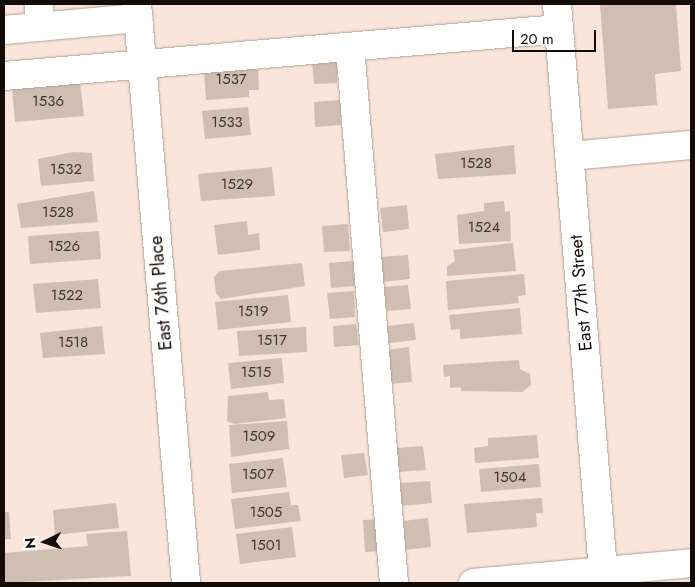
<!DOCTYPE html>
<html>
<head>
<meta charset="utf-8">
<style>
	body { margin:0 }
	#map { position:relative; width:695px; height:587px; overflow:hidden; background:#f9e5d9; font-family:Jost,sans-serif }
	div>[style] { position:absolute }
	.building>* { inset:0; background:#d1beb2 }
	.roads { filter:drop-shadow(0 0 1px #b3a094) drop-shadow(0 0 1px #b3a094) }
	.minor>* { height:28px; margin:-14px; padding:0 14px; transform-origin:14px; border-radius:14px; background:#fff }
	span { translate:-50% -50%; white-space:nowrap; text-align:center; line-height:1.15; -webkit-text-stroke:4px #fff; paint-order:stroke }
	.number-label { font-size:15px; color:#423832 }
	.number-label span { -webkit-text-stroke-width:0 }
	.street-label { font-size:18px; color:#130c08 }
	.frame { position:absolute; inset:0; border:5px solid #130c08; pointer-events:none }
	.north { position:absolute; left:20px; top:517px; width:50px; height:50px; -webkit-text-stroke:4px #fff; paint-order:stroke; rotate:266deg; font-size:14px; font-weight:700; line-height:20px; text-align:center; color:#130c08 }
	.north::after { content:''; display:block; margin:auto; width:18px; height:22px; background:#130c08; clip-path:polygon(50% 0,100% 100%,50% 72%,0 100%) }
	.scale { position:absolute; left:512px; top:30px; width:84px; height:22px; box-sizing:border-box; border:2px solid #130c08; border-top:0; padding-left:6px; font-size:15px; line-height:18px; white-space:nowrap; color:#130c08; -webkit-text-stroke:4px #fff; paint-order:stroke }
</style>
</head>
<body>
<div id="map">
	<div class="building">
		<div style="clip-path:polygon(600px 4px,676px 4px,681px 71px,655px 74px,657px 105px,608px 109px)"></div>
		<div style="clip-path:polygon(337px 60px,337px 83px,314px 84px,312px 61px)"></div>
		<div style="clip-path:polygon(258px 66px,259px 90px,249px 90px,249px 97px,206px 100px,204px 71px)"></div>
		<div style="clip-path:polygon(80px 82px,84px 116px,15px 122px,12px 88px)"></div>
		<div style="clip-path:polygon(340px 100px,341px 125px,315px 127px,314px 102px)"></div>
		<div style="clip-path:polygon(248px 107px,251px 135px,205px 139px,202px 111px)"></div>
		<div style="clip-path:polygon(514px 145px,516px 174px,438px 179px,435px 154px)"></div>
		<div style="clip-path:polygon(73px 152px,92px 153px,94px 181px,41px 186px,38px 159px)"></div>
		<div style="clip-path:polygon(272px 167px,275px 196px,201px 201px,198px 174px)"></div>
		<div style="clip-path:polygon(94px 191px,98px 222px,21px 228px,17px 204px)"></div>
		<div style="clip-path:polygon(504px 201px,505px 212px,510px 211px,511px 241px,459px 244px,457px 215px,484px 211px,484px 203px)"></div>
		<div style="clip-path:polygon(407px 205px,409px 229px,383px 232px,380px 208px)"></div>
		<div style="clip-path:polygon(247px 221px,248px 235px,259px 233px,260px 250px,218px 255px,214px 225px)"></div>
		<div style="clip-path:polygon(348px 224px,350px 251px,324px 252px,322px 226px)"></div>
		<div style="clip-path:polygon(99px 231px,101px 259px,30px 264px,28px 236px)"></div>
		<div style="clip-path:polygon(513px 243px,516px 271px,447px 276px,447px 266px,455px 261px,453px 250px)"></div>
		<div style="clip-path:polygon(408px 255px,410px 279px,383px 282px,380px 257px)"></div>
		<div style="clip-path:polygon(353px 261px,355px 286px,331px 288px,329px 263px)"></div>
		<div style="clip-path:polygon(302px 263px,305px 286px,221px 299px,216px 293px,214px 277px,220px 271px)"></div>
		<div style="clip-path:polygon(524px 274px,526px 295px,518px 296px,519px 303px,448px 310px,446px 281px)"></div>
		<div style="clip-path:polygon(98px 279px,101px 308px,36px 313px,33px 284px)"></div>
		<div style="clip-path:polygon(408px 285px,411px 309px,387px 311px,384px 287px)"></div>
		<div style="clip-path:polygon(354px 291px,355px 317px,330px 319px,327px 293px)"></div>
		<div style="clip-path:polygon(288px 295px,291px 322px,218px 330px,215px 302px)"></div>
		<div style="clip-path:polygon(520px 308px,522px 334px,460px 339px,460px 329px,451px 330px,449px 315px)"></div>
		<div style="clip-path:polygon(414px 323px,416px 340px,389px 343px,387px 326px)"></div>
		<div style="clip-path:polygon(356px 324px,359px 345px,334px 347px,333px 326px)"></div>
		<div style="clip-path:polygon(102px 326px,105px 354px,43px 358px,40px 333px)"></div>
		<div style="clip-path:polygon(306px 327px,307px 352px,239px 356px,237px 331px)"></div>
		<div style="clip-path:polygon(409px 347px,412px 382px,389px 384px,386px 350px)"></div>
		<div style="clip-path:polygon(282px 358px,284px 383px,231px 389px,228px 363px)"></div>
		<div style="clip-path:polygon(519px 360px,520px 369px,530px 374px,531px 385px,522px 392px,461px 391px,461px 387px,450px 388px,450px 376px,444px 377px,443px 365px)"></div>
		<div style="clip-path:polygon(268px 392px,269px 400px,284px 399px,286px 418px,234px 424px,227px 421px,228px 396px)"></div>
		<div style="clip-path:polygon(287px 421px,289px 449px,231px 457px,229px 425px)"></div>
		<div style="clip-path:polygon(537px 435px,539px 458px,475px 463px,474px 448px,488px 446px,488px 438px)"></div>
		<div style="clip-path:polygon(423px 446px,426px 470px,397px 472px,396px 448px)"></div>
		<div style="clip-path:polygon(364px 453px,368px 475px,344px 478px,341px 455px)"></div>
		<div style="clip-path:polygon(283px 458px,287px 487px,232px 493px,229px 464px)"></div>
		<div style="clip-path:polygon(539px 464px,541px 487px,481px 492px,479px 469px)"></div>
		<div style="clip-path:polygon(430px 481px,432px 503px,401px 506px,400px 483px)"></div>
		<div style="clip-path:polygon(289px 492px,291px 505px,298px 505px,301px 521px,235px 529px,231px 499px)"></div>
		<div style="clip-path:polygon(542px 498px,543px 513px,536px 513px,537px 527px,467px 533px,464px 504px)"></div>
		<div style="clip-path:polygon(116px 503px,119px 528px,55px 535px,53px 510px)"></div>
		<div style="clip-path:polygon(4px 512px,9px 512px,11px 539px,4px 539px)"></div>
		<div style="clip-path:polygon(428px 518px,431px 547px,405px 550px,403px 521px)"></div>
		<div style="clip-path:polygon(379px 519px,381px 551px,365px 552px,363px 520px)"></div>
		<div style="clip-path:polygon(292px 527px,296px 557px,240px 564px,236px 534px)"></div>
		<div style="clip-path:polygon(127px 531px,131px 576px,4px 583px,4px 553px,88px 546px,86px 534px)"></div>
	</div>
	<div class="roads">
		<div class="minor">
			<div style="left:39px;top:4px;width:23px;rotate:88deg"></div>
			<div style="left:137px;top:4px;width:581px;rotate:85.16deg"></div>
			<div style="left:557px;top:4px;width:581px;rotate:85.36deg"></div>
			<div style="left:4px;top:30px;width:135px;rotate:-5.1deg"></div>
			<div style="left:350px;top:47px;width:538px;rotate:85.31deg"></div>
			<div style="left:4px;top:76px;width:557px;rotate:-4.84deg"></div>
			<div style="left:570px;top:156px;width:121px;rotate:-5.2deg"></div>
			<div style="left:473px;top:583px;width:219px;rotate:-5.2deg"></div>
		</div>
	</div>
	<div class="number-label">
		<span style="left:231px;top:80px">1537</span>
		<span style="left:48px;top:102px">1536</span>
		<span style="left:227px;top:123px">1533</span>
		<span style="left:476px;top:164px">1528</span>
		<span style="left:66px;top:170px">1532</span>
		<span style="left:237px;top:185px">1529</span>
		<span style="left:58px;top:213px">1528</span>
		<span style="left:484px;top:228px">1524</span>
		<span style="left:64px;top:247px">1526</span>
		<span style="left:67px;top:296px">1522</span>
		<span style="left:253px;top:312px">1519</span>
		<span style="left:272px;top:341px">1517</span>
		<span style="left:73px;top:343px">1518</span>
		<span style="left:256px;top:373px">1515</span>
		<span style="left:259px;top:437px">1509</span>
		<span style="left:258px;top:475px">1507</span>
		<span style="left:510px;top:478px">1504</span>
		<span style="left:266px;top:513px">1505</span>
		<span style="left:266px;top:546px">1501</span>
	</div>
	<div class="street-label">
		<span style="left:161px;top:293px;rotate:-95deg">East 76th Place</span>
		<span style="left:581px;top:293px;rotate:-95deg">East 77th Street</span>
	</div>
	<div class="frame"></div>
	<div class="north">N</div>
	<div class="scale">20 m</div>
</div>
</body>
</html>
